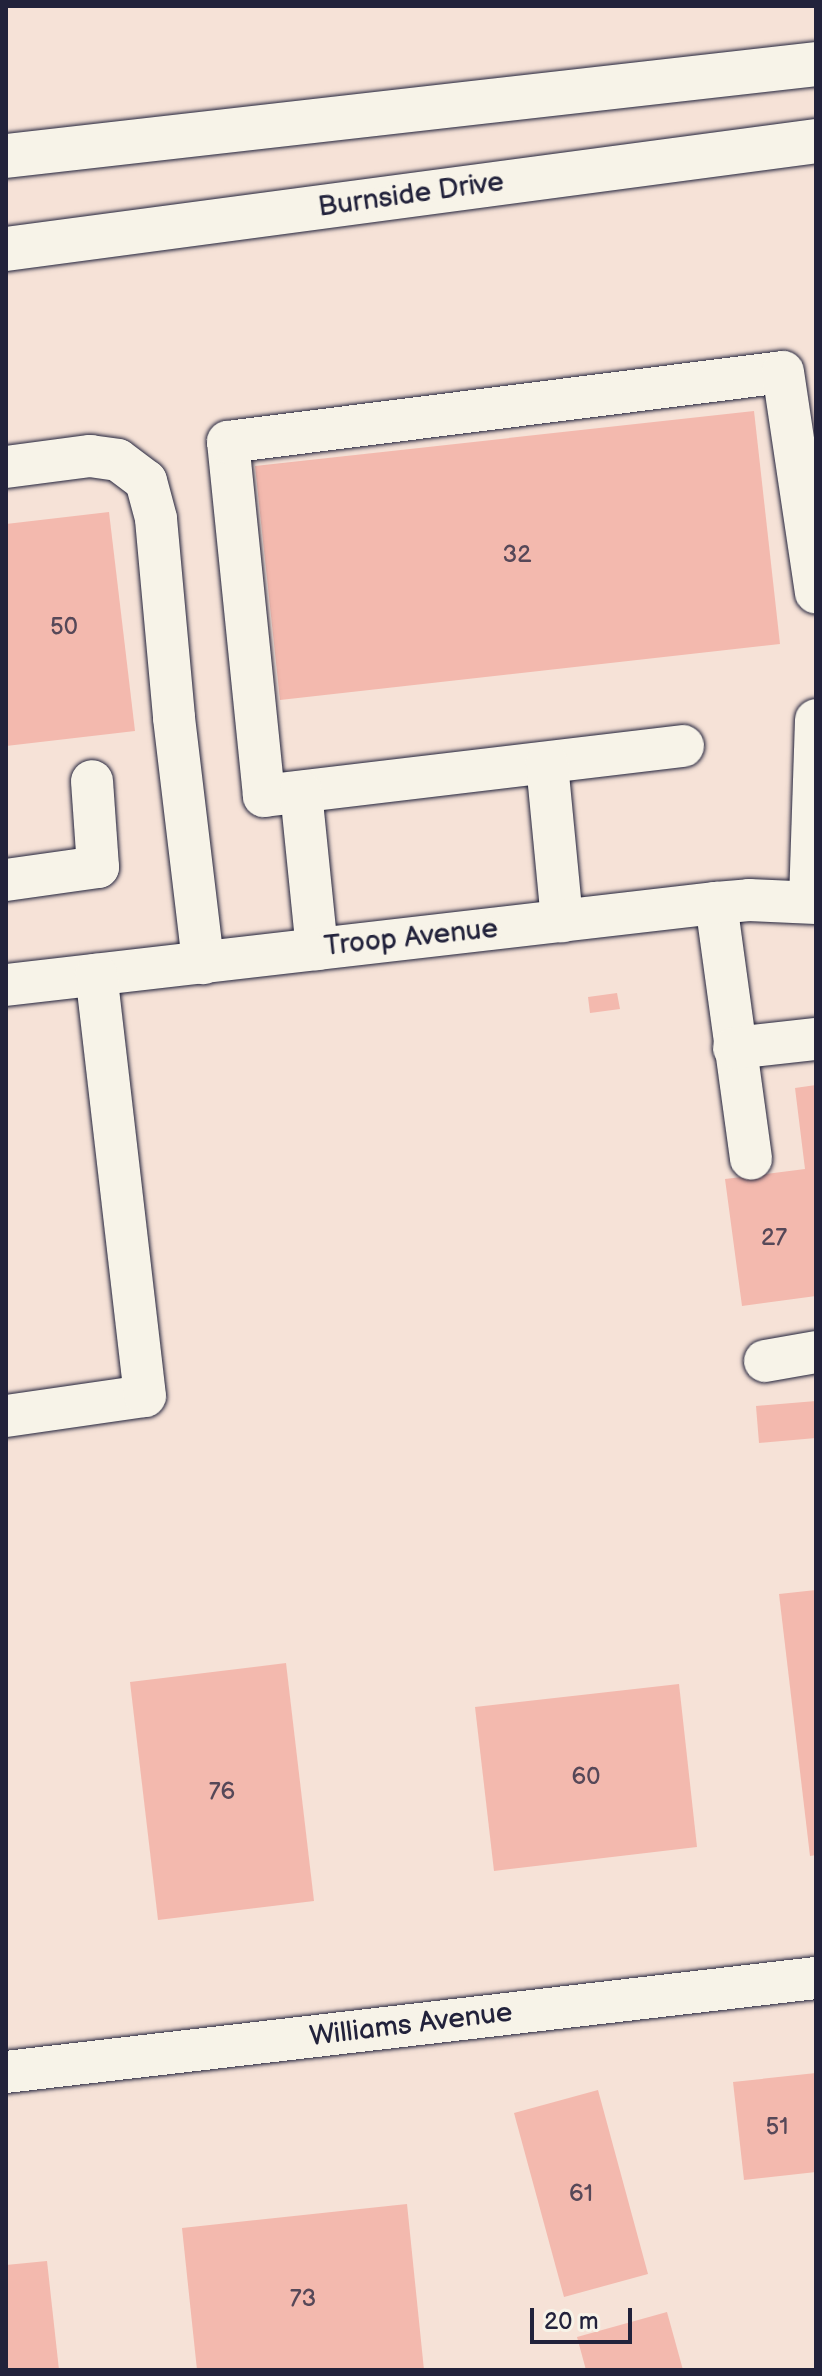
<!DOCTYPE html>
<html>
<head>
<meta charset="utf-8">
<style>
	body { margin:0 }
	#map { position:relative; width:822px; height:2376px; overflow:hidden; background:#f7f3e8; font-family:"Balsamiq Sans",sans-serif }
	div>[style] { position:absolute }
	.built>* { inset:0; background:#f6e2d7 }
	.building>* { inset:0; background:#f3b9ae }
	.roads { filter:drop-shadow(0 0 2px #22223b) drop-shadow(0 0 2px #22223b) }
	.minor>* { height:42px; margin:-21px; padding:0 21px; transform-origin:21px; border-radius:21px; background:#f7f3e8 }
	.major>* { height:44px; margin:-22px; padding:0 22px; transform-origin:22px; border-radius:22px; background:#f7f3e8 }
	span { translate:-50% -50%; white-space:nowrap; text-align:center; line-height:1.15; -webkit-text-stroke:8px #f7f3e8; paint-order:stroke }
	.number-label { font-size:24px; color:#564858 }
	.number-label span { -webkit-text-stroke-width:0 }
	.street-label { font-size:28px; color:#22223b }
	.frame { position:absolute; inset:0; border:8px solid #22223b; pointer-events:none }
	.scale { position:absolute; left:530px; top:2308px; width:102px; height:36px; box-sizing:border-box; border:4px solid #22223b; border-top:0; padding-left:10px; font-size:24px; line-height:28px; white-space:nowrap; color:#22223b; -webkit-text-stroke:6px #f7f3e8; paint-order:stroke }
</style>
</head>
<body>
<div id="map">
	<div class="built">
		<div style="clip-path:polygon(6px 6px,816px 6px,816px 2370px,6px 2370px)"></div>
	</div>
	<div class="building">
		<div style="clip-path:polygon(754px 411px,780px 644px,280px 700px,255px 466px)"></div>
		<div style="clip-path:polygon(109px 512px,135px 731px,6px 746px,6px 524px)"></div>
		<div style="clip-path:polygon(617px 993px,620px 1009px,590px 1013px,588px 997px)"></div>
		<div style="clip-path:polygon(816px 1085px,816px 1296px,742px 1306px,725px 1179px,805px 1169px,795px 1088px)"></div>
		<div style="clip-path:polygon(816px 1401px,816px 1438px,759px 1443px,756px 1406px)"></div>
		<div style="clip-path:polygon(816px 1590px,816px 1855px,810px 1856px,779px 1594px)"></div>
		<div style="clip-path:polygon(286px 1663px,314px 1901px,158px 1920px,130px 1682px)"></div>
		<div style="clip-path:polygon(679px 1684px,697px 1847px,494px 1871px,475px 1707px)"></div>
		<div style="clip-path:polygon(816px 2073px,816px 2172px,744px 2180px,733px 2082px)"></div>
		<div style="clip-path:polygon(598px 2090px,648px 2274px,564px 2297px,514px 2113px)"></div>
		<div style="clip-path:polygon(407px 2204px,424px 2370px,197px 2370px,182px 2228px)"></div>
		<div style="clip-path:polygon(47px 2261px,59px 2370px,6px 2370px,6px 2265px)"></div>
		<div style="clip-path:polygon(667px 2312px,683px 2370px,586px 2370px,577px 2337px)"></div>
	</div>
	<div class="roads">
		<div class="minor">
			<div style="left:6px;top:467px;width:85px;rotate:-7.5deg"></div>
			<div style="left:90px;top:456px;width:28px;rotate:8deg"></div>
			<div style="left:118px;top:460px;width:35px;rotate:37deg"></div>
			<div style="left:146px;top:481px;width:39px;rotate:75deg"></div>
			<div style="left:156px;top:519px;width:200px;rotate:84.8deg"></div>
			<div style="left:174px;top:718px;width:247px;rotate:83.2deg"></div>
			<div style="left:683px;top:746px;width:422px;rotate:173.2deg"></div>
			<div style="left:264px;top:796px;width:356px;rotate:-95.8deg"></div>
			<div style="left:228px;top:442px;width:559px;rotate:-7.19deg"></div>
			<div style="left:783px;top:372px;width:223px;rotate:81.5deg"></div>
			<div style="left:547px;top:764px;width:158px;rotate:84.5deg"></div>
			<div style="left:301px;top:792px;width:158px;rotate:84.2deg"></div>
			<div style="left:6px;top:880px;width:93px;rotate:-8deg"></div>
			<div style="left:98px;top:867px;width:86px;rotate:-94deg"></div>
			<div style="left:810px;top:901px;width:181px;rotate:-88.1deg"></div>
			<div style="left:716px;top:903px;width:258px;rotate:82.2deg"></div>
			<div style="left:6px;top:985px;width:715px;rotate:-6.59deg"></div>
			<div style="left:716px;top:903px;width:33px;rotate:-5deg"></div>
			<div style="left:749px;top:900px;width:67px;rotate:2.6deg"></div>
			<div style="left:734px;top:1048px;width:82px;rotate:-6.3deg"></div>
			<div style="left:765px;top:1361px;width:52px;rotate:-10deg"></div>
			<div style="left:6px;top:1416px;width:140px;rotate:-8.2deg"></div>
			<div style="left:145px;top:1396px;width:424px;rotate:-96.6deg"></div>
			<div style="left:6px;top:2072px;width:815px;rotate:-6.62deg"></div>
		</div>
		<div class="major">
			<div style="left:6px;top:156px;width:815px;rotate:-6.48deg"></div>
			<div style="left:6px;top:249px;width:817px;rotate:-7.59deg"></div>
		</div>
	</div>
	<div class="number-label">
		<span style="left:517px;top:555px">32</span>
		<span style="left:64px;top:627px">50</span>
		<span style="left:774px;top:1238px">27</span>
		<span style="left:586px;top:1777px">60</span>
		<span style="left:222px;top:1792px">76</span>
		<span style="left:777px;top:2127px">51</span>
		<span style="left:581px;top:2194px">61</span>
		<span style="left:303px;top:2299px">73</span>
	</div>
	<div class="street-label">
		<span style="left:411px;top:195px;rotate:-8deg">Burnside Drive</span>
		<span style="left:411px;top:938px;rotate:-6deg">Troop Avenue</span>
		<span style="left:411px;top:2025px;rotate:-7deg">Williams Avenue</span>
	</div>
	<div class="frame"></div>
	<div class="scale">20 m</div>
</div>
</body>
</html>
